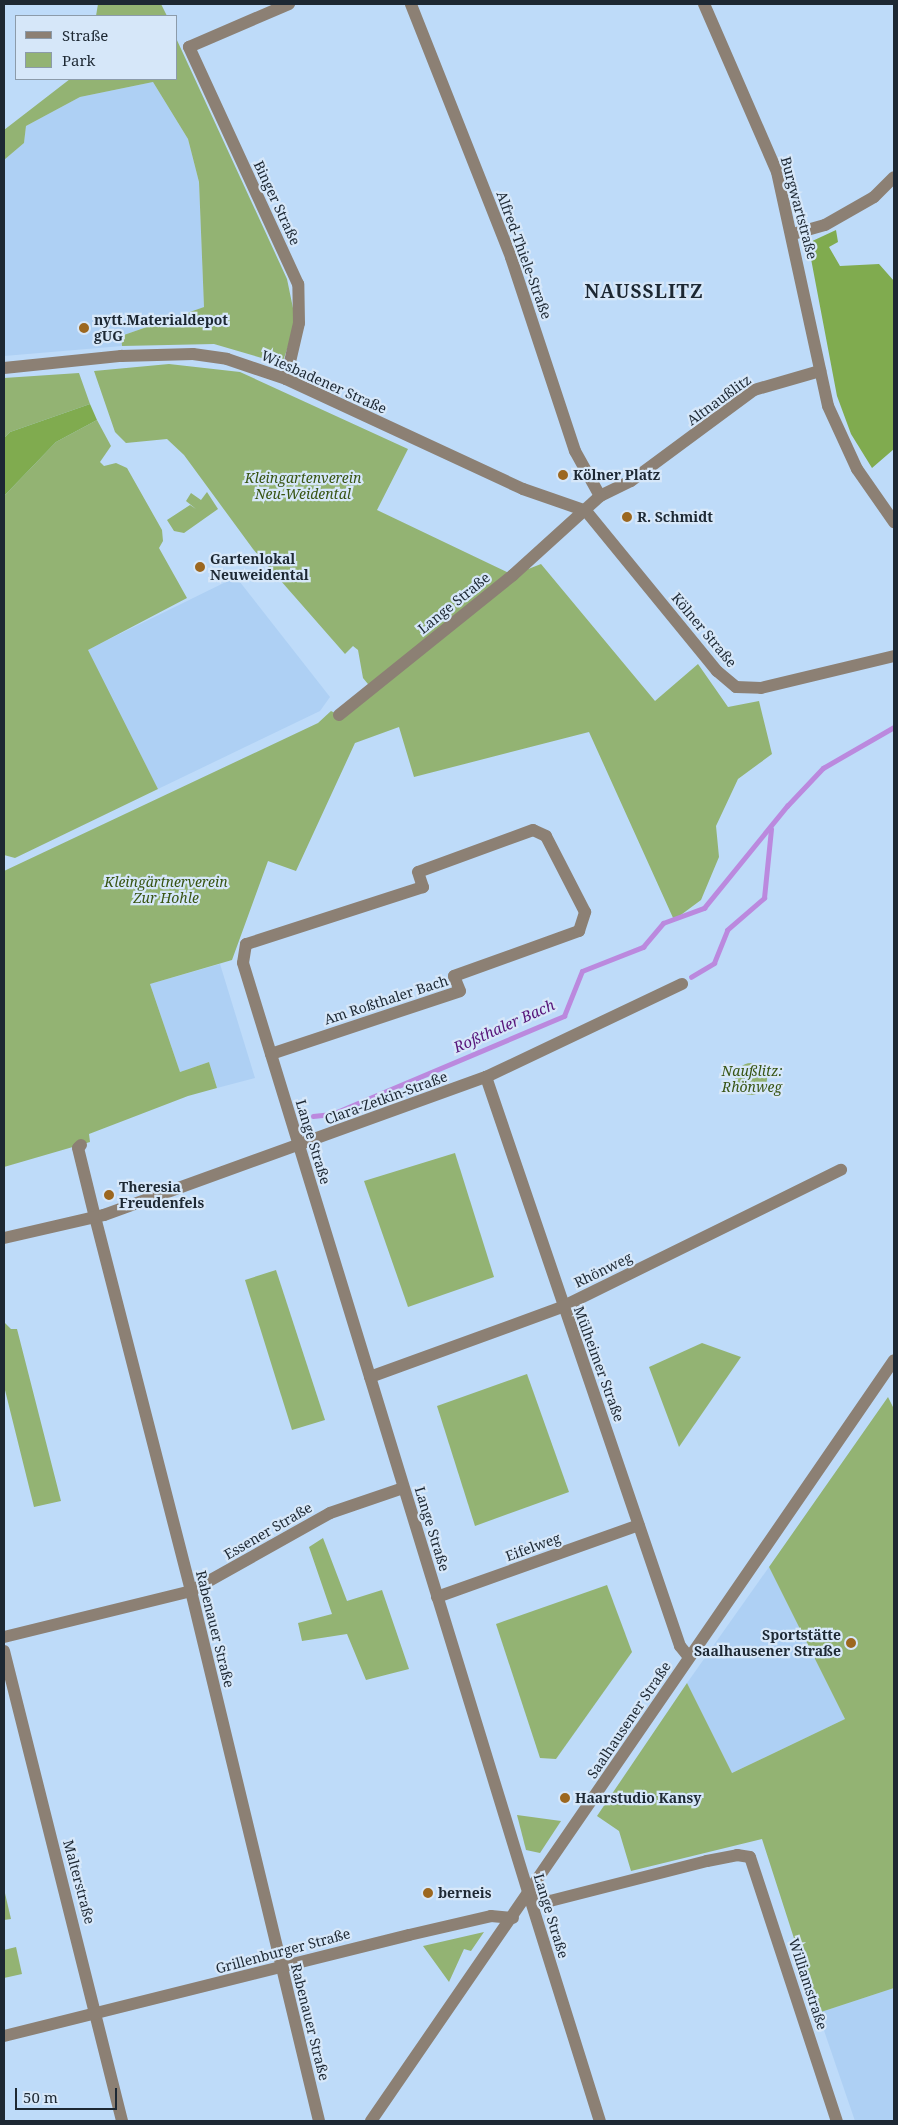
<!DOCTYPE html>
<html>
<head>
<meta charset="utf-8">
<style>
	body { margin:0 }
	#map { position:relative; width:898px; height:2125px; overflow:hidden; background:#bedbf9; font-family:"Noto Serif",serif }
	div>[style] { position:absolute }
	.built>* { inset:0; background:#aed0f4 }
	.green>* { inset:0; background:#93b373 }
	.round { border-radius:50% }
	.forest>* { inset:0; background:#80ab4f }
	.stream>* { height:4.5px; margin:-2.25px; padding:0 2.25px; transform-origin:2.25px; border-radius:2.25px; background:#bb89de }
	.minor>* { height:12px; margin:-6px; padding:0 6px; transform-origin:6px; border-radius:6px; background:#8c8074 }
	.dots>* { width:14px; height:14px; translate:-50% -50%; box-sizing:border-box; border:2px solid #d6e7f9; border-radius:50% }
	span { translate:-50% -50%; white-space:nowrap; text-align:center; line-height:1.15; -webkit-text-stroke:4.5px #d6e7f9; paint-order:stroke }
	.street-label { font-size:14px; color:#1d2833 }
	.poi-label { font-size:14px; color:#1d2833; font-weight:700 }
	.left { translate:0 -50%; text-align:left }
	.right { translate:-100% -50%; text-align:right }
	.park-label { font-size:14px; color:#385413; font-style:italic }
	.water-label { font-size:15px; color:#561379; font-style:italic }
	.district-label { font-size:19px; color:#1d2833; font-weight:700; letter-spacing:1px }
	.frame { position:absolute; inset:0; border:5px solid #1d2833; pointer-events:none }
	.legend { position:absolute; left:15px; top:15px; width:162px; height:65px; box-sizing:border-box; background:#d6e7f9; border:1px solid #8c9baa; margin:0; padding:6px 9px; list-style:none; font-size:15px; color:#1d2833 }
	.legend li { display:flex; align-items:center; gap:10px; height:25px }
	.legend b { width:25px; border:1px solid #8c9baa }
	.scale { position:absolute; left:15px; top:2088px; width:102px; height:22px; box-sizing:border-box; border:2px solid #1d2833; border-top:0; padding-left:6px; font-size:15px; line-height:18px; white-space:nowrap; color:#1d2833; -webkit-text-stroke:4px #d6e7f9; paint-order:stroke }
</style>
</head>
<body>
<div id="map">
	<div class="built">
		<div style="clip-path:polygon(153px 82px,188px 139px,199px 182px,204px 307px,121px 336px,122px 346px,4px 356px,4px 160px,24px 143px,26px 126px,80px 97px)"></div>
		<div style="clip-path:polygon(236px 577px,330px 697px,320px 711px,158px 789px,87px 650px)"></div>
		<div style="clip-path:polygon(220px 964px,255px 1078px,217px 1088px,209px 1062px,180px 1072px,150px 984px)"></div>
		<div style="clip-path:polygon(769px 1567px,845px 1719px,732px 1773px,687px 1683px)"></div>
		<div style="clip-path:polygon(894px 1988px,894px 2121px,855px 2121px,818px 2013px)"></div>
	</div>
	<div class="green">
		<div style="clip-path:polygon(98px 4px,161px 4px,167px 16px,96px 16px)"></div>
		<div style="clip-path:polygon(176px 38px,287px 279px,294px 313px,293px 332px,282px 364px,214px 344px,122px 346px,121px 336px,204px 307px,199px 182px,188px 139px,153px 82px,80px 97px,26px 126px,24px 143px,4px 160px,4px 130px,70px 79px,176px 79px)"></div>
		<div style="clip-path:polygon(169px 364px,240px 372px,408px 449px,377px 510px,513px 575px,541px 564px,655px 701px,698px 664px,728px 707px,759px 701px,772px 754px,738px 779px,716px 826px,719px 857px,701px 900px,674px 920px,589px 732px,414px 777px,399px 727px,355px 743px,296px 871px,268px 861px,232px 960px,150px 984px,180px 1072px,209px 1062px,217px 1088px,188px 1096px,89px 1134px,90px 1142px,4px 1167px,4px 871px,318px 723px,331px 711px,339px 715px,372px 689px,363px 678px,358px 650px,353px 646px,345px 654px,253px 549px,184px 455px,167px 439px,126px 443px,115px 432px,94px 371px)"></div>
		<div style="clip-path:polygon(79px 373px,90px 404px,10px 432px,4px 438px,4px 378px)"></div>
		<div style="clip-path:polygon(97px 420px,111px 446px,100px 462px,104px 466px,116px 463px,127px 468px,162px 530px,163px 541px,159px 548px,187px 598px,88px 650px,158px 789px,15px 858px,4px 855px,4px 496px,56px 442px)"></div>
		<div style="clip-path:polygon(207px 492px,218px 509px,184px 533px,174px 531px,167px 520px,190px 505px,196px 509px,186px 501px,191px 493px,201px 500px)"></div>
		<div class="round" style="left:735px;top:1063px;width:32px;height:32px"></div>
		<div style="clip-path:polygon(455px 1153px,494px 1277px,408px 1307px,364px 1181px)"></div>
		<div style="clip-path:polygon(276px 1270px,325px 1420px,292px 1430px,245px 1280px)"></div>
		<div style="clip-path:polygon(4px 1322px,11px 1329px,17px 1329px,61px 1501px,34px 1507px,4px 1386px)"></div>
		<div style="clip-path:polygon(702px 1343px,741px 1357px,679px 1447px,649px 1367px)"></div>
		<div style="clip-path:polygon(527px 1374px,569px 1492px,475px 1526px,437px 1406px)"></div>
		<div style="clip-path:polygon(888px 1397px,894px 1409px,894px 1988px,818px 2013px,762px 1839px,631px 1871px,619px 1831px,597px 1816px,687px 1683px,732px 1773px,845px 1719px,769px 1567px)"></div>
		<div style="clip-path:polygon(323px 1538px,347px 1601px,382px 1590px,409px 1669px,366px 1680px,347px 1634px,302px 1641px,298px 1623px,332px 1614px,309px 1547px)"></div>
		<div style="clip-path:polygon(607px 1585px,632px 1652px,556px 1759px,540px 1758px,496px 1624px)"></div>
		<div style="clip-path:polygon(517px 1815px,561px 1821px,540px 1853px,526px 1850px)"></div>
		<div style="clip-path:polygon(4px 1889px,11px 1919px,4px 1920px)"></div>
		<div style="clip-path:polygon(484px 1932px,471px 1951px,464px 1949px,449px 1982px,423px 1946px)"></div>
		<div style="clip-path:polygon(16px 1947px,22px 1974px,4px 1978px,4px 1950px)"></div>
	</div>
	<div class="forest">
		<div style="clip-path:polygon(836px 230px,838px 242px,829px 247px,840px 266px,879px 264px,894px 281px,894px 449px,872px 468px,851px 434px,837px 396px,808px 243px)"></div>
		<div style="clip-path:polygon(90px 404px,97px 420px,56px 442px,4px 496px,4px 438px,10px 432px)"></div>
	</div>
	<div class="stream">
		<div style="left:691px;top:977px;width:27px;rotate:-31deg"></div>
		<div style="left:714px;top:963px;width:35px;rotate:-68deg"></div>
		<div style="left:727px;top:930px;width:49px;rotate:-40.9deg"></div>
		<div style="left:764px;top:898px;width:69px;rotate:-84.2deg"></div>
		<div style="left:313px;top:1116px;width:19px;rotate:-6deg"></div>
		<div style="left:332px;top:1114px;width:252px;rotate:-22.9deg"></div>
		<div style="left:564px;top:1016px;width:48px;rotate:-68.2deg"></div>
		<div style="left:582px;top:971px;width:66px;rotate:-21.5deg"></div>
		<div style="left:643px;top:947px;width:31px;rotate:-50deg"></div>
		<div style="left:663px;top:923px;width:44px;rotate:-20.1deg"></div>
		<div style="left:704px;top:908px;width:132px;rotate:-50.9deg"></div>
		<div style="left:787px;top:806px;width:52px;rotate:-46.5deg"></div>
		<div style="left:823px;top:768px;width:82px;rotate:-30deg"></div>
	</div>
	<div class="minor">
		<div style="left:704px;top:4px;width:183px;rotate:66.5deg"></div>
		<div style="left:777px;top:172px;width:239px;rotate:77.7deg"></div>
		<div style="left:828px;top:406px;width:69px;rotate:65.3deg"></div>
		<div style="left:857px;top:469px;width:65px;rotate:55.1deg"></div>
		<div style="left:793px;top:234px;width:33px;rotate:-16deg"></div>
		<div style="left:825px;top:225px;width:56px;rotate:-29.7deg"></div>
		<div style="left:874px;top:197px;width:28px;rotate:-45deg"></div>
		<div style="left:4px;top:368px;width:118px;rotate:-5.9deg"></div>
		<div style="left:121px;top:356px;width:72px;rotate:-1.6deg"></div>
		<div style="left:193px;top:354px;width:34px;rotate:8deg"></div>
		<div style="left:227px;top:359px;width:62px;rotate:18.7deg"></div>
		<div style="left:286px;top:379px;width:261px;rotate:24.9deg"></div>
		<div style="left:523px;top:489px;width:67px;rotate:19.2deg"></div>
		<div style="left:586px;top:511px;width:207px;rotate:50.7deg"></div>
		<div style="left:717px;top:671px;width:25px;rotate:40deg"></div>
		<div style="left:736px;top:687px;width:25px;rotate:2deg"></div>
		<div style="left:761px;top:688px;width:137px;rotate:-13.5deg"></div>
		<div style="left:286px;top:379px;width:57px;rotate:-76.9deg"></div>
		<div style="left:299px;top:323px;width:39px;rotate:-91deg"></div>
		<div style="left:298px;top:284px;width:261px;rotate:-114.7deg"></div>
		<div style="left:189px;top:47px;width:109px;rotate:-23.3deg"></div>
		<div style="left:600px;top:496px;width:34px;rotate:-26deg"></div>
		<div style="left:631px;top:481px;width:153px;rotate:-36.5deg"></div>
		<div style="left:754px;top:390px;width:69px;rotate:-16.1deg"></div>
		<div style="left:339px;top:715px;width:223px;rotate:-38.8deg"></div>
		<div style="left:513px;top:575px;width:118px;rotate:-42.2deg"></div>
		<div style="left:600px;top:496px;width:51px;rotate:-119.1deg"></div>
		<div style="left:575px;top:451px;width:204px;rotate:-108.3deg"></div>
		<div style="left:511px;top:257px;width:272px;rotate:-111.6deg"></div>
		<div style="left:271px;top:1054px;width:199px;rotate:-18.4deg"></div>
		<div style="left:460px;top:991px;width:16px;rotate:-112deg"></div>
		<div style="left:454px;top:976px;width:133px;rotate:-19.8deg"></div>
		<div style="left:579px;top:931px;width:20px;rotate:-72deg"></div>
		<div style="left:585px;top:912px;width:85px;rotate:-117.2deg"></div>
		<div style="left:546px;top:836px;width:14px;rotate:-155deg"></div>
		<div style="left:533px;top:830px;width:122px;rotate:159.9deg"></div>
		<div style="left:418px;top:872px;width:16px;rotate:72deg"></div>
		<div style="left:423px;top:887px;width:186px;rotate:162.1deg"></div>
		<div style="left:246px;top:944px;width:19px;rotate:99deg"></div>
		<div style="left:243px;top:963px;width:975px;rotate:72.94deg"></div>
		<div style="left:529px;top:1895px;width:237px;rotate:72.6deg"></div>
		<div style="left:486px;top:1077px;width:601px;rotate:71.17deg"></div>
		<div style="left:680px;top:1646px;width:14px;rotate:51deg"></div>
		<div style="left:81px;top:1145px;width:4px;rotate:135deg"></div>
		<div style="left:78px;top:1148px;width:71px;rotate:76.2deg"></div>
		<div style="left:95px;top:1217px;width:386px;rotate:75.6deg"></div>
		<div style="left:191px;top:1591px;width:545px;rotate:76.42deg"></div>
		<div style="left:4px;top:1238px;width:103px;rotate:-13deg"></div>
		<div style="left:104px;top:1215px;width:406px;rotate:-19.9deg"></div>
		<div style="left:486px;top:1077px;width:217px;rotate:-25.4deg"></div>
		<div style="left:370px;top:1377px;width:204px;rotate:-20deg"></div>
		<div style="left:562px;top:1307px;width:311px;rotate:-26.2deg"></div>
		<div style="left:437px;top:1597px;width:214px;rotate:-19.6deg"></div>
		<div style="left:4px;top:1637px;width:193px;rotate:-13.8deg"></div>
		<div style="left:191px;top:1591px;width:159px;rotate:-29.3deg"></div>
		<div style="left:330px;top:1513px;width:77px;rotate:-18.9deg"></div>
		<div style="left:4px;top:1651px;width:485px;rotate:75.9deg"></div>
		<div style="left:529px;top:1895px;width:22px;rotate:16deg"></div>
		<div style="left:550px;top:1901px;width:162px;rotate:-14.3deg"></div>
		<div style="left:707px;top:1861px;width:31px;rotate:-11deg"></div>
		<div style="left:737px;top:1855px;width:13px;rotate:9deg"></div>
		<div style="left:750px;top:1857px;width:278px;rotate:71.8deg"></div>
		<div style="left:4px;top:2036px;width:417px;rotate:-14deg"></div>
		<div style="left:409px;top:1935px;width:84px;rotate:-13deg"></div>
		<div style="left:491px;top:1916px;width:22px;rotate:5deg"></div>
		<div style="left:371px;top:2121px;width:923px;rotate:-55.5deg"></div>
	</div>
	<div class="dots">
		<div style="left:84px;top:328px;background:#9c671f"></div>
		<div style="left:563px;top:475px;background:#9c671f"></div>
		<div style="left:627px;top:517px;background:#9c671f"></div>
		<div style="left:200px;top:567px;background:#9c671f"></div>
		<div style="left:109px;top:1195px;background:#9c671f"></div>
		<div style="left:851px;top:1643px;background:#9c671f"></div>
		<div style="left:565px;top:1798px;background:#9c671f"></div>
		<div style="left:428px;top:1893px;background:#9c671f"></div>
	</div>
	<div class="street-label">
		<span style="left:277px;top:203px;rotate:65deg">Binger Straße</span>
		<span style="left:799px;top:208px;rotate:75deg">Burgwartstraße</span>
		<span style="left:524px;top:255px;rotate:70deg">Alfred-Thiele-Straße</span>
		<span style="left:324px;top:382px;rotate:24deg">Wiesbadener Straße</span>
		<span style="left:719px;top:400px;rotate:-36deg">Altnaußlitz</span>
		<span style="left:454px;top:603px;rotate:-39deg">Lange Straße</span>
		<span style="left:704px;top:630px;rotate:50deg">Kölner Straße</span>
		<span style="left:386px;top:1000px;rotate:-18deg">Am Roßthaler Bach</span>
		<span style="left:386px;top:1098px;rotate:-20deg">Clara-Zetkin-Straße</span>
		<span style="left:313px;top:1142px;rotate:73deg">Lange Straße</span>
		<span style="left:603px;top:1270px;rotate:-26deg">Rhönweg</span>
		<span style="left:599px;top:1364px;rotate:70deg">Mülheimer Straße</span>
		<span style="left:432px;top:1529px;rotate:73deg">Lange Straße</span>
		<span style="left:268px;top:1531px;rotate:-30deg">Essener Straße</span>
		<span style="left:533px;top:1547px;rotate:-20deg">Eifelweg</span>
		<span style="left:215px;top:1629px;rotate:76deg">Rabenauer Straße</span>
		<span style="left:629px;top:1720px;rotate:-56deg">Saalhausener Straße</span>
		<span style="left:79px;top:1882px;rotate:75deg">Malterstraße</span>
		<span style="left:551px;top:1916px;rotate:73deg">Lange Straße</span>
		<span style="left:283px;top:1951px;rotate:-15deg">Grillenburger Straße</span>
		<span style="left:808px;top:1984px;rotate:72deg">Williamstraße</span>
		<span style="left:310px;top:2022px;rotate:76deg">Rabenauer Straße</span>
	</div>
	<div class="poi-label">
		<span class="left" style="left:94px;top:328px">nytt.Materialdepot<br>gUG</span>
		<span class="left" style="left:573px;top:475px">Kölner Platz</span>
		<span class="left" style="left:637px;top:517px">R. Schmidt</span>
		<span class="left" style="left:210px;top:567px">Gartenlokal<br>Neuweidental</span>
		<span class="left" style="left:119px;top:1195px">Theresia<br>Freudenfels</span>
		<span class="right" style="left:841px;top:1643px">Sportstätte<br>Saalhausener Straße</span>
		<span class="left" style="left:575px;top:1798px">Haarstudio Kansy</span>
		<span class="left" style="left:438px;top:1893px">berneis</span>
	</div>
	<div class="park-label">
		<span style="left:303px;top:486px">Kleingartenverein<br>Neu-Weidental</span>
		<span style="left:166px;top:890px">Kleingärtnerverein<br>Zur Hohle</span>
		<span style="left:752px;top:1079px">Naußlitz:<br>Rhönweg</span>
	</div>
	<div class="water-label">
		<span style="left:504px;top:1026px;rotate:-24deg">Roßthaler Bach</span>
	</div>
	<div class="district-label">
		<span style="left:644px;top:292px">NAUSSLITZ</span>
	</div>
	<div class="frame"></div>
	<ul class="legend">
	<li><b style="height:6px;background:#8c8074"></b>Straße</li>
	<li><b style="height:14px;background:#93b373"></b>Park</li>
	</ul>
	<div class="scale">50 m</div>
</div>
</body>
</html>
